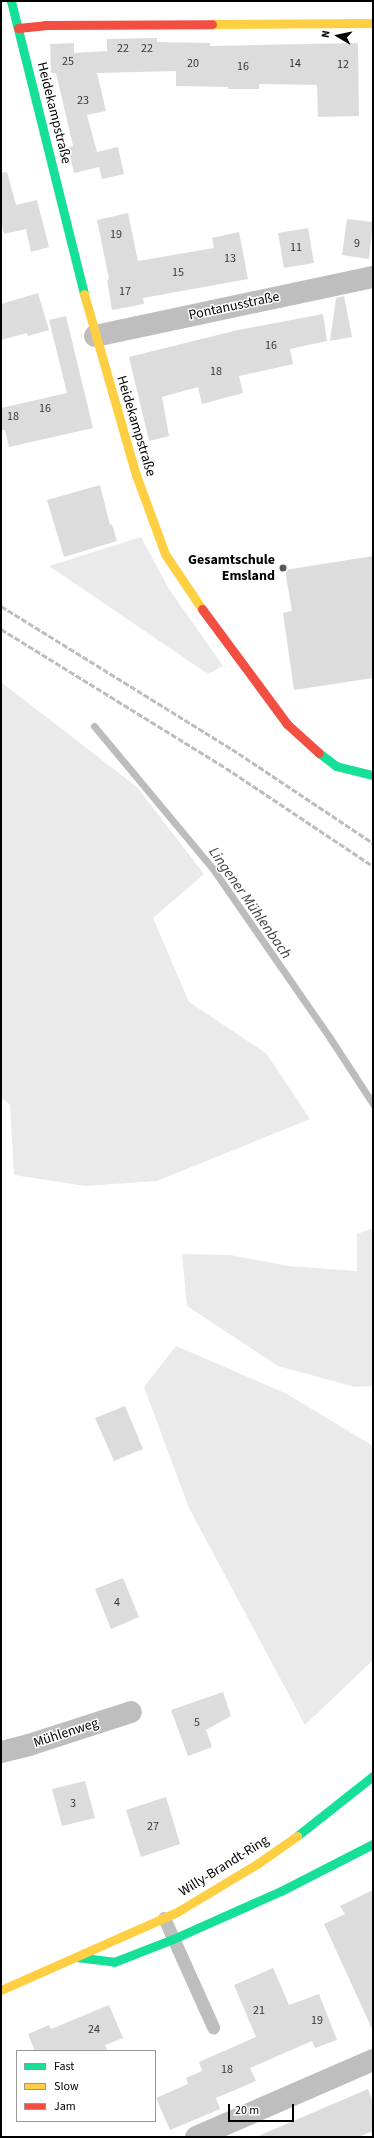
<!DOCTYPE html>
<html>
<head>
<meta charset="utf-8">
<style>
	body { margin:0 }
	#map { position:relative; width:374px; height:2138px; overflow:hidden; background:#fff; font-family:"Source Sans 3",sans-serif }
	div>[style] { position:absolute }
	.green>* { inset:0; background:#eaeaea }
	.stream>* { height:7px; margin:-3.5px; padding:0 3.5px; transform-origin:3.5px; border-radius:3.5px; background:#bcbcbc }
	.building>* { inset:0; background:#dcdcdc }
	.lane>* { height:13px; margin:-6.5px; padding:0 6.5px; transform-origin:6.5px; border-radius:6.5px; background:#bebebe }
	.street>* { height:22px; margin:-11px; padding:0 11px; transform-origin:11px; border-radius:11px; background:#bebebe }
	.fast>* { height:9px; margin:-4.5px; padding:0 4.5px; transform-origin:4.5px; border-radius:4.5px; background:#16e098 }
	.slow>* { height:9px; margin:-4.5px; padding:0 4.5px; transform-origin:4.5px; border-radius:4.5px; background:#ffcf43 }
	.jam>* { height:9px; margin:-4.5px; padding:0 4.5px; transform-origin:4.5px; border-radius:4.5px; background:#f24e42 }
	.rail>* { height:3px; margin-top:-1.5px; transform-origin:0; background:repeating-linear-gradient(90deg,#bdbdbd 0 6px,transparent 0 8px) }
	.dots>* { width:11px; height:11px; translate:-50% -50%; box-sizing:border-box; border:2px solid #fff; border-radius:50% }
	span { translate:-50% -50%; white-space:nowrap; text-align:center; line-height:1.15; -webkit-text-stroke:3px #fff; paint-order:stroke }
	.number-label { font-size:12px; color:#373737 }
	.number-label span { -webkit-text-stroke-width:0 }
	.street-label { font-size:14px; color:#000 }
	.poi-label { font-size:14px; color:#000; font-weight:700 }
	.right { translate:-100% -50%; text-align:right }
	.water-label { font-size:15px; color:#404040; font-style:italic }
	.frame { position:absolute; inset:0; border:2px solid #000; pointer-events:none }
	.legend { position:absolute; left:16px; top:2050px; width:140px; height:72px; box-sizing:border-box; background:#fff; border:1px solid #999; margin:0; padding:5px 7px; list-style:none; font-size:12px; color:#000 }
	.legend li { display:flex; align-items:center; gap:8px; height:20px }
	.legend b { width:20px; border:1px solid #999 }
	.north { position:absolute; left:318px; top:16px; width:40px; height:40px; -webkit-text-stroke:3px #fff; paint-order:stroke; rotate:279deg; font-size:11px; font-weight:700; line-height:16px; text-align:center; color:#000 }
	.north::after { content:''; display:block; margin:auto; width:14px; height:18px; background:#000; clip-path:polygon(50% 0,100% 100%,50% 72%,0 100%) }
	.scale { position:absolute; left:228px; top:2104px; width:66px; height:18px; box-sizing:border-box; border:2px solid #000; border-top:0; padding-left:5px; font-size:12px; line-height:14px; white-space:nowrap; color:#000; -webkit-text-stroke:3px #fff; paint-order:stroke }
</style>
</head>
<body>
<div id="map">
	<div class="green">
		<div style="clip-path:polygon(141px 537px,169px 589px,223px 666px,208px 674px,49px 566px)"></div>
		<div style="clip-path:polygon(1px 682px,137px 787px,204px 874px,153px 918px,189px 1002px,266px 1053px,310px 1119px,157px 1181px,85px 1186px,14px 1175px,10px 1105px,1px 1097px)"></div>
		<div style="clip-path:polygon(373px 1228px,373px 1386px,355px 1387px,278px 1366px,187px 1306px,182px 1254px,230px 1255px,288px 1266px,357px 1271px,357px 1234px)"></div>
		<div style="clip-path:polygon(176px 1346px,287px 1394px,373px 1446px,373px 1660px,305px 1725px,189px 1508px,144px 1387px)"></div>
	</div>
	<div class="stream">
		<div style="left:94px;top:726px;width:186px;rotate:50.2deg"></div>
		<div style="left:213px;top:869px;width:206px;rotate:55.3deg"></div>
		<div style="left:330px;top:1038px;width:79px;rotate:56.9deg"></div>
	</div>
	<div class="building">
		<div style="clip-path:polygon(157px 38px,157px 42px,210px 43px,210px 46px,358px 43px,359px 116px,318px 117px,317px 85px,259px 84px,259px 89px,228px 89px,228px 87px,176px 86px,176px 71px,97px 73px,106px 111px,87px 115px,97px 152px,118px 147px,124px 174px,102px 179px,99px 167px,74px 173px,68px 147px,73px 146px,56px 73px,51px 73px,50px 44px,74px 43px,74px 53px,107px 51px,107px 39px)"></div>
		<div style="clip-path:polygon(7px 172px,16px 205px,37px 200px,49px 247px,31px 252px,26px 229px,4px 234px,1px 221px,1px 173px)"></div>
		<div style="clip-path:polygon(128px 213px,138px 261px,214px 248px,212px 238px,239px 232px,248px 279px,143px 298px,144px 304px,112px 310px,107px 280px,109px 279px,97px 220px)"></div>
		<div style="clip-path:polygon(347px 219px,373px 222px,369px 259px,342px 255px)"></div>
		<div style="clip-path:polygon(308px 228px,314px 263px,284px 268px,278px 233px)"></div>
		<div style="clip-path:polygon(38px 293px,49px 330px,28px 336px,27px 333px,1px 340px,1px 304px)"></div>
		<div style="clip-path:polygon(344px 296px,352px 337px,330px 341px,336px 298px)"></div>
		<div style="clip-path:polygon(323px 314px,327px 341px,290px 349px,293px 364px,239px 376px,243px 393px,202px 404px,198px 387px,162px 397px,169px 436px,149px 441px,129px 357px,238px 330px)"></div>
		<div style="clip-path:polygon(66px 316px,93px 428px,9px 447px,5px 430px,1px 430px,1px 408px,67px 393px,49px 320px)"></div>
		<div style="clip-path:polygon(100px 485px,110px 525px,112px 524px,117px 541px,64px 557px,47px 500px)"></div>
		<div style="clip-path:polygon(373px 556px,373px 678px,294px 690px,283px 613px,292px 611px,285px 570px)"></div>
		<div style="clip-path:polygon(125px 1406px,143px 1449px,114px 1461px,95px 1418px)"></div>
		<div style="clip-path:polygon(123px 1578px,139px 1617px,111px 1629px,95px 1589px)"></div>
		<div style="clip-path:polygon(223px 1692px,231px 1716px,206px 1730px,212px 1747px,188px 1756px,171px 1710px)"></div>
		<div style="clip-path:polygon(85px 1781px,95px 1818px,62px 1826px,52px 1789px)"></div>
		<div style="clip-path:polygon(166px 1797px,180px 1844px,141px 1857px,126px 1810px)"></div>
		<div style="clip-path:polygon(373px 1890px,373px 2031px,324px 1924px,345px 1914px,340px 1906px)"></div>
		<div style="clip-path:polygon(273px 1968px,289px 2005px,319px 1994px,337px 2040px,315px 2048px,312px 2041px,250px 2068px,256px 2081px,216px 2098px,220px 2109px,170px 2130px,156px 2098px,188px 2084px,186px 2078px,202px 2071px,199px 2062px,256px 2037px,234px 1985px)"></div>
		<div style="clip-path:polygon(109px 2005px,123px 2038px,105px 2045px,108px 2051px,35px 2051px,28px 2034px,49px 2025px,51px 2029px)"></div>
		<div style="clip-path:polygon(368px 2089px,373px 2102px,373px 2131px,359px 2137px,256px 2137px)"></div>
	</div>
	<div class="lane">
		<div style="left:164px;top:1918px;width:120px;rotate:65.8deg"></div>
	</div>
	<div class="street">
		<div style="left:95px;top:336px;width:284px;rotate:-12deg"></div>
		<div style="left:1px;top:1752px;width:29px;rotate:-14deg"></div>
		<div style="left:29px;top:1745px;width:107px;rotate:-17.9deg"></div>
		<div style="left:196px;top:2137px;width:193px;rotate:-23.5deg"></div>
	</div>
	<div class="fast">
		<div style="left:11px;top:1px;width:302px;rotate:76deg"></div>
		<div style="left:319px;top:753px;width:21px;rotate:37deg"></div>
		<div style="left:336px;top:766px;width:38px;rotate:14deg"></div>
		<div style="left:297px;top:1836px;width:97px;rotate:-38.3deg"></div>
		<div style="left:76px;top:1957px;width:38px;rotate:7deg"></div>
		<div style="left:114px;top:1962px;width:63px;rotate:-21.3deg"></div>
		<div style="left:173px;top:1939px;width:118px;rotate:-24deg"></div>
		<div style="left:281px;top:1891px;width:103px;rotate:-27.1deg"></div>
	</div>
	<div class="slow">
		<div style="left:212px;top:24px;width:161px;rotate:-0.4deg"></div>
		<div style="left:84px;top:294px;width:188px;rotate:74deg"></div>
		<div style="left:136px;top:475px;width:84px;rotate:69.8deg"></div>
		<div style="left:165px;top:554px;width:66px;rotate:56.1deg"></div>
		<div style="left:1px;top:1990px;width:193px;rotate:-23.9deg"></div>
		<div style="left:177px;top:1912px;width:93px;rotate:-31deg"></div>
		<div style="left:257px;top:1864px;width:49px;rotate:-35deg"></div>
	</div>
	<div class="jam">
		<div style="left:18px;top:28px;width:27px;rotate:-6deg"></div>
		<div style="left:45px;top:25px;width:167px;rotate:-0.3deg"></div>
		<div style="left:202px;top:609px;width:143px;rotate:53.5deg"></div>
		<div style="left:287px;top:724px;width:43px;rotate:42.2deg"></div>
	</div>
	<div class="rail">
		<div style="left:1px;top:606px;width:272px;rotate:31.8deg"></div>
		<div style="left:232px;top:749px;width:169px;rotate:33.7deg"></div>
		<div style="left:1px;top:629px;width:264px;rotate:31.7deg"></div>
		<div style="left:226px;top:768px;width:177px;rotate:33.7deg"></div>
	</div>
	<div class="dots">
		<div style="left:283px;top:568px;background:#595959"></div>
	</div>
	<div class="number-label">
		<span style="left:123px;top:49px">22</span>
		<span style="left:147px;top:49px">22</span>
		<span style="left:68px;top:62px">25</span>
		<span style="left:193px;top:64px">20</span>
		<span style="left:295px;top:64px">14</span>
		<span style="left:343px;top:65px">12</span>
		<span style="left:243px;top:67px">16</span>
		<span style="left:83px;top:101px">23</span>
		<span style="left:116px;top:235px">19</span>
		<span style="left:357px;top:244px">9</span>
		<span style="left:296px;top:248px">11</span>
		<span style="left:230px;top:259px">13</span>
		<span style="left:178px;top:273px">15</span>
		<span style="left:125px;top:292px">17</span>
		<span style="left:271px;top:346px">16</span>
		<span style="left:216px;top:372px">18</span>
		<span style="left:45px;top:409px">16</span>
		<span style="left:13px;top:417px">18</span>
		<span style="left:117px;top:1603px">4</span>
		<span style="left:197px;top:1723px">5</span>
		<span style="left:73px;top:1804px">3</span>
		<span style="left:153px;top:1827px">27</span>
		<span style="left:259px;top:2011px">21</span>
		<span style="left:317px;top:2021px">19</span>
		<span style="left:94px;top:2030px">24</span>
		<span style="left:227px;top:2070px">18</span>
	</div>
	<div class="street-label">
		<span style="left:54px;top:113px;rotate:76deg">Heidekampstraße</span>
		<span style="left:234px;top:306px;rotate:-12deg">Pontanusstraße</span>
		<span style="left:136px;top:426px;rotate:73deg">Heidekampstraße</span>
		<span style="left:66px;top:1733px;rotate:-18deg">Mühlenweg</span>
		<span style="left:224px;top:1866px;rotate:-32deg">Willy-Brandt-Ring</span>
	</div>
	<div class="poi-label">
		<span class="right" style="left:275px;top:568px">Gesamtschule<br>Emsland</span>
	</div>
	<div class="water-label">
		<span style="left:250px;top:903px;rotate:55deg">Lingener Mühlenbach</span>
	</div>
	<div class="frame"></div>
	<ul class="legend">
	<li><b style="height:5px;background:#16e098"></b>Fast</li>
	<li><b style="height:5px;background:#ffcf43"></b>Slow</li>
	<li><b style="height:5px;background:#f24e42"></b>Jam</li>
	</ul>
	<div class="north">N</div>
	<div class="scale">20 m</div>
</div>
</body>
</html>
